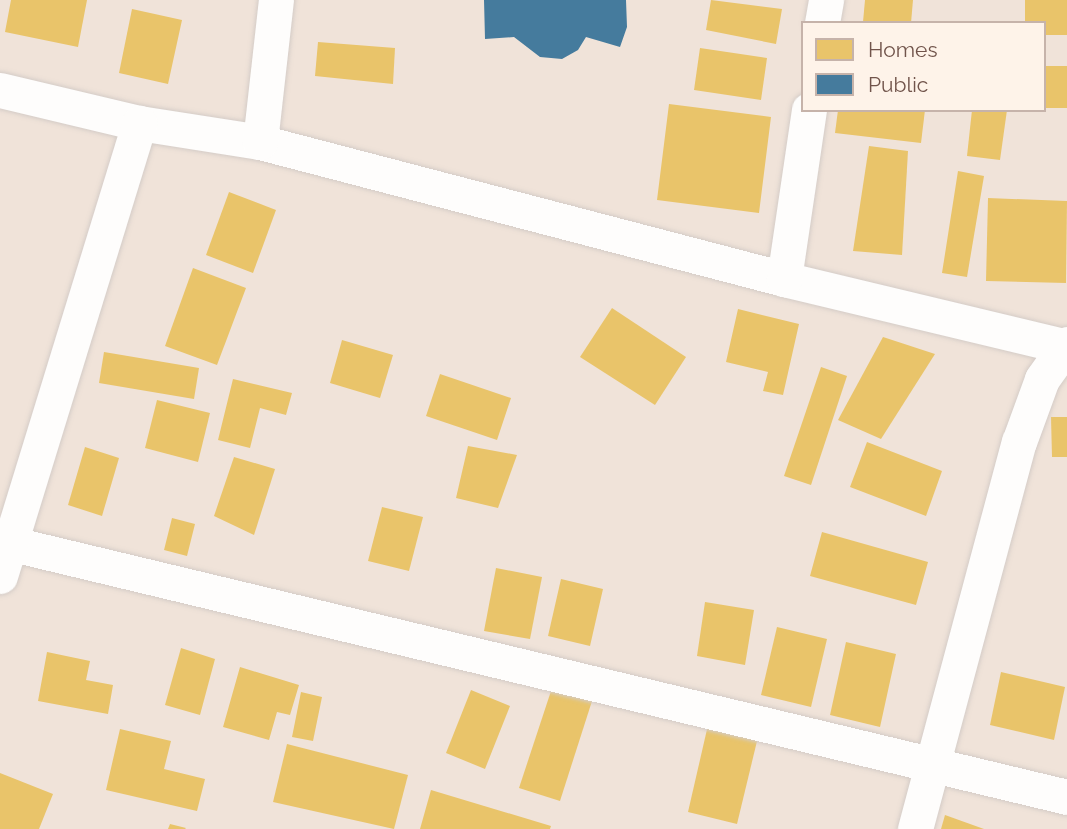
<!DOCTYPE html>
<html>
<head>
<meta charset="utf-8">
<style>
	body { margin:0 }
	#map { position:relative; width:1067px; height:829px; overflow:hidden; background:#f5efe9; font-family:Raleway,sans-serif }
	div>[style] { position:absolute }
	.residential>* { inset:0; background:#f0e3d9 }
	.homes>* { inset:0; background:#e9c46a }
	.public>* { inset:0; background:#457b9d }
	.roads { filter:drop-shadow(0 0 2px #d4ccc7) drop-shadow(0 0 2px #d4ccc7) }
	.street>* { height:35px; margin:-17.5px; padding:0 17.5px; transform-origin:17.5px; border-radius:17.5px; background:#fefdfc }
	span { translate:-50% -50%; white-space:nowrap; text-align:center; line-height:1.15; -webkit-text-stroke:7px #fef3e9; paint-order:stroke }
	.legend { position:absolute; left:801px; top:21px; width:245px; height:91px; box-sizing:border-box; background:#fef3e9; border:2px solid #c6b3aa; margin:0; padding:9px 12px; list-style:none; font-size:21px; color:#71544b }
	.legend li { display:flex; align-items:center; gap:14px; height:35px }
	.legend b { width:35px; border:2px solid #c6b3aa }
</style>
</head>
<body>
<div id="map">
	<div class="residential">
		<div style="clip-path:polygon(evenodd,0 0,1067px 0,1067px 829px,0 829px,0 0,803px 23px,1044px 23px,1044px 110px,803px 110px,803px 23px)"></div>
	</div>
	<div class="homes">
		<div style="clip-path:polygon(11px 0,87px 0,78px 47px,5px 32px)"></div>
		<div style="clip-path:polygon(711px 0,782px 9px,776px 44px,706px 30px)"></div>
		<div style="clip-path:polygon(865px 0,913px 0,911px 23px,863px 22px)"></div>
		<div style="clip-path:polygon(1025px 0,1067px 0,1067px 35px,1044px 35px,1044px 23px,1025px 23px)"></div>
		<div style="clip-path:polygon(132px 9px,182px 20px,168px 84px,119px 73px)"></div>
		<div style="clip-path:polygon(318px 42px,395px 48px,393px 84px,315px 76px)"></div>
		<div style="clip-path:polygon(700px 48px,767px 58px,761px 100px,694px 90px)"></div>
		<div style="clip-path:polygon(1044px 66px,1067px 66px,1067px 108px,1044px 108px)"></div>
		<div style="clip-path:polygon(669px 104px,771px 117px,759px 213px,657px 200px)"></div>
		<div style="clip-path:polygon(838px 110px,925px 110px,921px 143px,835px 133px)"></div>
		<div style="clip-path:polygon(972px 110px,1007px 110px,1000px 160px,967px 156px)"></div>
		<div style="clip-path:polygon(869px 146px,908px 151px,902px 255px,853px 251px)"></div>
		<div style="clip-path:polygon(958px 171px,984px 176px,967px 277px,942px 273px)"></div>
		<div style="clip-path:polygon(229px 192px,276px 210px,253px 273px,206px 255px)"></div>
		<div style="clip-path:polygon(988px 198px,1067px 201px,1066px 283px,986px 281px)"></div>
		<div style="clip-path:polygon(193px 268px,246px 288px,217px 365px,165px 346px)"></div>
		<div style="clip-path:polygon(612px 308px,686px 357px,655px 405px,580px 357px)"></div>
		<div style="clip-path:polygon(738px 309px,799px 324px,783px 395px,763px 391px,768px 372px,726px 362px)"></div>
		<div style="clip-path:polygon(883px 337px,935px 354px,881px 439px,838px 420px)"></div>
		<div style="clip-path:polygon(342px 340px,393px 355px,380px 398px,330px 383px)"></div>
		<div style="clip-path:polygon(104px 352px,199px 368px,194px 399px,99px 383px)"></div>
		<div style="clip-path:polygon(821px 367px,847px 376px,811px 485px,784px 476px)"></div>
		<div style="clip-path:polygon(440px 374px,511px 398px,497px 440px,426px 416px)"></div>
		<div style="clip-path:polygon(233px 379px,292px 393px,286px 415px,260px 408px,250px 448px,218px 440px)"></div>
		<div style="clip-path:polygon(157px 400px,210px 413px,198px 462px,145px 448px)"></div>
		<div style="clip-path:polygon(1051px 417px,1067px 417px,1067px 457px,1052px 457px)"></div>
		<div style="clip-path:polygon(867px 442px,942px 471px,926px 516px,850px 487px)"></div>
		<div style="clip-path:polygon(468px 446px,517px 455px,498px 508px,456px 498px)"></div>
		<div style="clip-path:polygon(85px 447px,119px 458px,102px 516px,68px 505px)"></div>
		<div style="clip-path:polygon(234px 457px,275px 469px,254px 535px,214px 516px)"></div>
		<div style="clip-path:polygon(382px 507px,423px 517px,409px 571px,368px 561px)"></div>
		<div style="clip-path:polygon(172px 518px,195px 524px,187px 556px,164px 550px)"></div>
		<div style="clip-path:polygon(822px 532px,928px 562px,916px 605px,810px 576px)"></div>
		<div style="clip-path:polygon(496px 568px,542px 577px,530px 639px,484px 631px)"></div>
		<div style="clip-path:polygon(561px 579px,603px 589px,590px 646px,548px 636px)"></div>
		<div style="clip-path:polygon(705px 602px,754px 610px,745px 665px,697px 656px)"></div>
		<div style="clip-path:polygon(777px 627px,827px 639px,811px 707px,761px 695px)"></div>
		<div style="clip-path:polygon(846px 642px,896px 654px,880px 727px,830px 715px)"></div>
		<div style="clip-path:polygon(181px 648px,215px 659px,200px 715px,165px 705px)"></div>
		<div style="clip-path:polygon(47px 652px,90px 661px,86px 680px,113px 685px,108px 714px,38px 701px)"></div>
		<div style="clip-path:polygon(240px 667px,299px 685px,290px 715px,277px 712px,269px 740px,223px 727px)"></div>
		<div style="clip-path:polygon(1001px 672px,1065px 687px,1054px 740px,990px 725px)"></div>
		<div style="clip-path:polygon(552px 688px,592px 701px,560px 801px,519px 788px)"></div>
		<div style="clip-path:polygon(471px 690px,510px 706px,485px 769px,446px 753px)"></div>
		<div style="clip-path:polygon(301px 692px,322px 697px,313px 741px,292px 737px)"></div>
		<div style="clip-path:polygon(708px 725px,758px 737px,737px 824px,688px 812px)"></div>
		<div style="clip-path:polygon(120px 729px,171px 741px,164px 769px,205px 779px,197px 811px,106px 790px)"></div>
		<div style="clip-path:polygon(287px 744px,408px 775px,394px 829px,273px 802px)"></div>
		<div style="clip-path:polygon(0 773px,53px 794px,39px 829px,0 829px)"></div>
		<div style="clip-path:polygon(431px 790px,551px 826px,550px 829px,420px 829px)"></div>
		<div style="clip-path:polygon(945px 815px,984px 829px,941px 829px)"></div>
		<div style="clip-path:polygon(170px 824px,186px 828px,185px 829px,168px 829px)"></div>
	</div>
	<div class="public">
		<div style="clip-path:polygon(484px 0,626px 0,627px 27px,620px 47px,586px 37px,578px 50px,562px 59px,540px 57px,514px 37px,485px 39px)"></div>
	</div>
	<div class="roads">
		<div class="street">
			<div style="left:822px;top:23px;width:23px;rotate:-80deg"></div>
			<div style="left:0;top:90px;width:143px;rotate:13.4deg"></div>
			<div style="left:139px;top:123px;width:122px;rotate:8.9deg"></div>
			<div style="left:260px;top:142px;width:542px;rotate:14.65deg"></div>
			<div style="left:784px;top:279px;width:287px;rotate:13.5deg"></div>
			<div style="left:260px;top:142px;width:143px;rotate:-83.6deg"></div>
			<div style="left:784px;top:279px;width:171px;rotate:-81.6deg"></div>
			<div style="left:0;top:541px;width:1097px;rotate:13.49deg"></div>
			<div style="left:0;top:576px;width:474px;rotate:-72.9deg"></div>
			<div style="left:915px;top:829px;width:401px;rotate:-75deg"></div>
			<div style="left:1019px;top:442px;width:67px;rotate:-69.9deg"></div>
			<div style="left:1042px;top:379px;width:43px;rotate:-54.5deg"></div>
		</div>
	</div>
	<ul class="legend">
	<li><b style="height:19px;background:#e9c46a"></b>Homes</li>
	<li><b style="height:19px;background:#457b9d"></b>Public</li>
	</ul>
</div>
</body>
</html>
